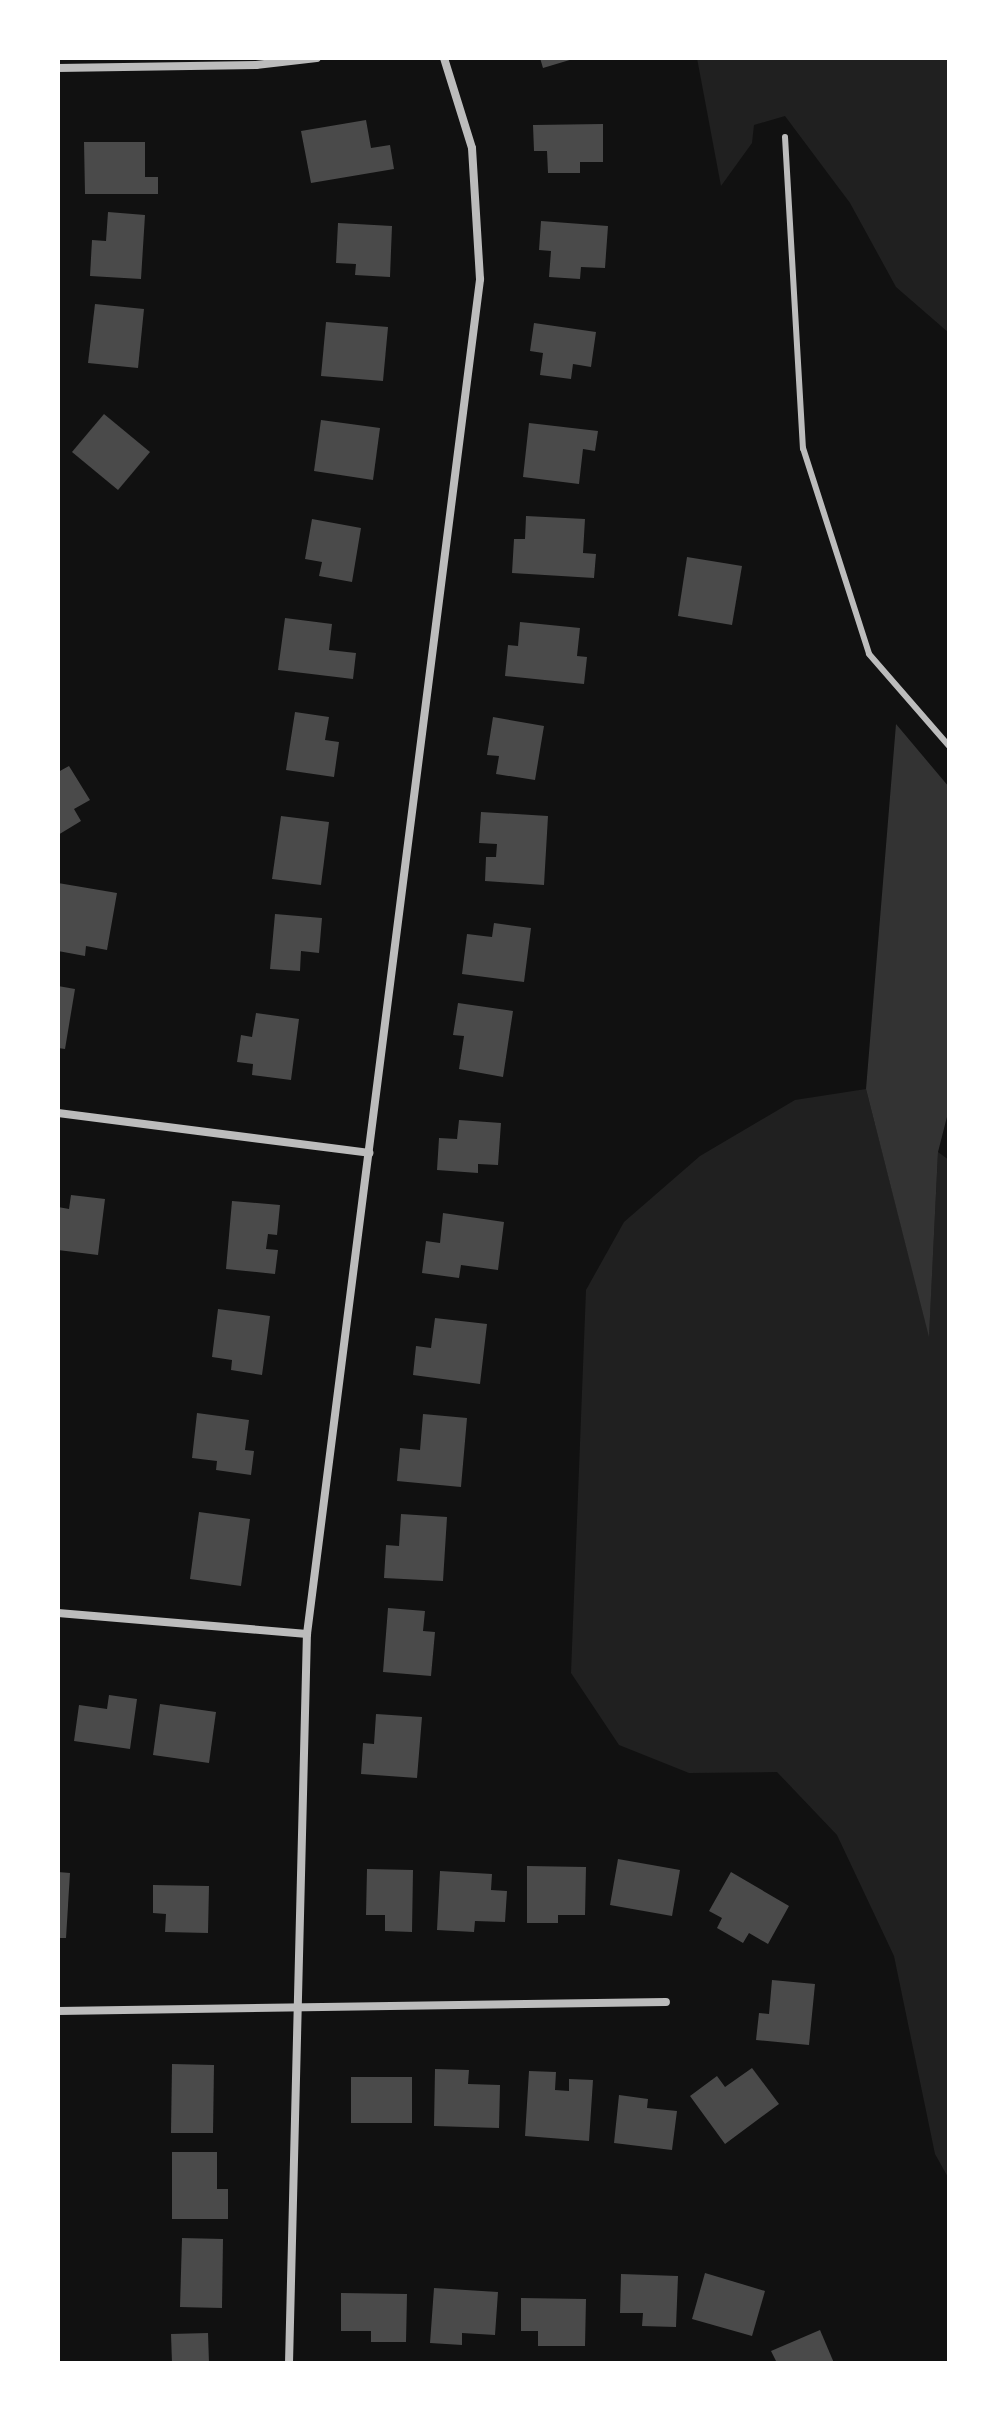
<!DOCTYPE html>
<html>
<head>
<meta charset="utf-8">
<style>
	body { margin:0 }
	#map { position:relative; width:1007px; height:2421px; overflow:hidden; background:#111; font-family:"Public Sans",sans-serif }
	div>[style] { position:absolute }
	.green>* { inset:0; background:#202020 }
	.water>* { inset:0; background:#333 }
	.building>* { inset:0; background:#4a4a4a }
	.service>* { height:6px; margin:-3px; padding:0 3px; transform-origin:3px; border-radius:3px; background:#bcbcbc }
	.minor>* { height:8px; margin:-4px; padding:0 4px; transform-origin:4px; border-radius:4px; background:#bcbcbc }
	span { translate:-50% -50%; white-space:nowrap; text-align:center; line-height:1.15; -webkit-text-stroke:6px #fff; paint-order:stroke }
	.frame { position:absolute; inset:0; border:60px solid #fff; pointer-events:none }
</style>
</head>
<body>
<div id="map">
	<div class="green">
		<div style="clip-path:polygon(697px 58px,949px 58px,949px 333px,896px 287px,850px 203px,785px 116px,754px 125px,752px 143px,721px 186px)"></div>
		<div style="clip-path:polygon(866px 1089px,929px 1334px,938px 1152px,949px 1160px,949px 2179px,935px 2154px,894px 1956px,837px 1835px,777px 1772px,689px 1773px,619px 1745px,571px 1673px,586px 1290px,624px 1222px,700px 1156px,795px 1100px)"></div>
	</div>
	<div class="water">
		<div style="clip-path:polygon(896px 724px,949px 787px,949px 1109px,938px 1152px,929px 1337px,866px 1089px)"></div>
	</div>
	<div class="building">
		<div style="clip-path:polygon(540px 58px,573px 58px,573px 59px,543px 68px)"></div>
		<div style="clip-path:polygon(366px 120px,371px 148px,390px 145px,394px 169px,311px 183px,301px 131px)"></div>
		<div style="clip-path:polygon(603px 124px,603px 162px,580px 162px,580px 173px,548px 173px,547px 151px,534px 151px,533px 125px)"></div>
		<div style="clip-path:polygon(84px 142px,145px 142px,145px 177px,158px 177px,158px 194px,85px 194px)"></div>
		<div style="clip-path:polygon(108px 212px,145px 215px,141px 279px,90px 276px,92px 240px,106px 241px)"></div>
		<div style="clip-path:polygon(541px 221px,608px 226px,605px 268px,581px 267px,580px 279px,549px 277px,551px 251px,539px 250px)"></div>
		<div style="clip-path:polygon(338px 223px,392px 226px,390px 277px,355px 275px,356px 264px,336px 263px)"></div>
		<div style="clip-path:polygon(95px 304px,144px 309px,138px 368px,88px 363px)"></div>
		<div style="clip-path:polygon(326px 322px,388px 327px,383px 381px,321px 376px)"></div>
		<div style="clip-path:polygon(534px 323px,596px 332px,591px 367px,573px 364px,571px 379px,540px 375px,543px 353px,530px 351px)"></div>
		<div style="clip-path:polygon(104px 414px,150px 452px,118px 490px,72px 452px)"></div>
		<div style="clip-path:polygon(321px 420px,380px 428px,373px 480px,314px 471px)"></div>
		<div style="clip-path:polygon(529px 423px,598px 431px,595px 451px,583px 449px,579px 484px,523px 477px)"></div>
		<div style="clip-path:polygon(526px 516px,585px 519px,583px 553px,596px 554px,594px 578px,512px 573px,514px 539px,525px 539px)"></div>
		<div style="clip-path:polygon(312px 519px,361px 528px,352px 582px,319px 576px,322px 562px,305px 559px)"></div>
		<div style="clip-path:polygon(687px 557px,742px 566px,732px 625px,678px 616px)"></div>
		<div style="clip-path:polygon(285px 618px,332px 624px,329px 650px,356px 653px,353px 679px,278px 670px)"></div>
		<div style="clip-path:polygon(520px 622px,580px 628px,577px 656px,587px 657px,584px 684px,505px 676px,508px 645px,518px 646px)"></div>
		<div style="clip-path:polygon(295px 712px,329px 717px,325px 740px,339px 742px,334px 777px,286px 770px)"></div>
		<div style="clip-path:polygon(493px 717px,544px 726px,535px 780px,496px 774px,499px 756px,487px 755px)"></div>
		<div style="clip-path:polygon(69px 766px,90px 800px,74px 809px,81px 821px,58px 835px,58px 772px)"></div>
		<div style="clip-path:polygon(481px 812px,548px 816px,544px 885px,485px 881px,486px 857px,496px 857px,497px 844px,479px 843px)"></div>
		<div style="clip-path:polygon(281px 816px,329px 822px,321px 885px,272px 879px)"></div>
		<div style="clip-path:polygon(58px 883px,117px 893px,107px 950px,86px 946px,85px 956px,58px 951px)"></div>
		<div style="clip-path:polygon(275px 914px,322px 918px,319px 953px,301px 951px,300px 971px,270px 969px)"></div>
		<div style="clip-path:polygon(494px 923px,531px 928px,524px 982px,462px 974px,467px 934px,492px 937px)"></div>
		<div style="clip-path:polygon(58px 986px,75px 989px,65px 1049px,58px 1048px)"></div>
		<div style="clip-path:polygon(458px 1003px,513px 1011px,503px 1077px,459px 1069px,464px 1036px,453px 1035px)"></div>
		<div style="clip-path:polygon(256px 1013px,299px 1019px,291px 1080px,252px 1075px,253px 1064px,237px 1062px,241px 1035px,252px 1037px)"></div>
		<div style="clip-path:polygon(459px 1120px,501px 1123px,498px 1165px,478px 1164px,478px 1173px,437px 1170px,439px 1138px,457px 1139px)"></div>
		<div style="clip-path:polygon(71px 1195px,105px 1199px,98px 1255px,58px 1250px,58px 1207px,69px 1209px)"></div>
		<div style="clip-path:polygon(232px 1201px,280px 1205px,277px 1235px,268px 1234px,266px 1249px,278px 1250px,275px 1274px,226px 1269px)"></div>
		<div style="clip-path:polygon(443px 1213px,504px 1222px,498px 1270px,461px 1265px,459px 1278px,422px 1273px,426px 1241px,440px 1243px)"></div>
		<div style="clip-path:polygon(218px 1309px,270px 1316px,262px 1375px,231px 1370px,232px 1360px,212px 1357px)"></div>
		<div style="clip-path:polygon(435px 1318px,487px 1324px,480px 1384px,413px 1375px,416px 1346px,431px 1348px)"></div>
		<div style="clip-path:polygon(197px 1413px,249px 1420px,245px 1450px,254px 1451px,251px 1475px,216px 1470px,217px 1461px,192px 1458px)"></div>
		<div style="clip-path:polygon(423px 1414px,467px 1418px,461px 1487px,397px 1481px,400px 1448px,420px 1450px)"></div>
		<div style="clip-path:polygon(199px 1512px,250px 1519px,241px 1586px,190px 1579px)"></div>
		<div style="clip-path:polygon(401px 1514px,447px 1517px,443px 1581px,384px 1578px,386px 1545px,399px 1546px)"></div>
		<div style="clip-path:polygon(388px 1608px,425px 1611px,423px 1631px,435px 1632px,431px 1676px,383px 1672px)"></div>
		<div style="clip-path:polygon(109px 1695px,137px 1699px,130px 1749px,74px 1741px,79px 1705px,107px 1709px)"></div>
		<div style="clip-path:polygon(160px 1704px,216px 1712px,209px 1763px,153px 1755px)"></div>
		<div style="clip-path:polygon(376px 1714px,422px 1717px,417px 1778px,361px 1774px,363px 1743px,374px 1744px)"></div>
		<div style="clip-path:polygon(618px 1859px,680px 1870px,672px 1916px,610px 1905px)"></div>
		<div style="clip-path:polygon(527px 1866px,586px 1867px,585px 1915px,558px 1915px,558px 1923px,527px 1923px)"></div>
		<div style="clip-path:polygon(367px 1869px,413px 1870px,412px 1932px,385px 1931px,385px 1915px,366px 1915px)"></div>
		<div style="clip-path:polygon(440px 1871px,492px 1874px,491px 1890px,507px 1891px,505px 1922px,475px 1921px,474px 1932px,437px 1930px)"></div>
		<div style="clip-path:polygon(58px 1872px,70px 1873px,66px 1938px,58px 1938px)"></div>
		<div style="clip-path:polygon(731px 1872px,789px 1906px,768px 1944px,749px 1933px,743px 1943px,717px 1928px,722px 1918px,709px 1911px)"></div>
		<div style="clip-path:polygon(153px 1885px,209px 1886px,208px 1933px,165px 1932px,166px 1914px,153px 1913px)"></div>
		<div style="clip-path:polygon(772px 1980px,815px 1984px,809px 2045px,756px 2040px,759px 2013px,769px 2014px)"></div>
		<div style="clip-path:polygon(172px 2064px,214px 2065px,213px 2133px,171px 2133px)"></div>
		<div style="clip-path:polygon(752px 2068px,779px 2104px,725px 2144px,690px 2096px,717px 2076px,725px 2087px)"></div>
		<div style="clip-path:polygon(435px 2069px,469px 2070px,468px 2084px,500px 2085px,499px 2128px,434px 2126px)"></div>
		<div style="clip-path:polygon(529px 2071px,556px 2072px,555px 2090px,569px 2091px,569px 2079px,593px 2080px,589px 2141px,525px 2136px)"></div>
		<div style="clip-path:polygon(351px 2077px,412px 2077px,412px 2123px,351px 2123px)"></div>
		<div style="clip-path:polygon(619px 2095px,648px 2099px,647px 2108px,677px 2111px,672px 2150px,614px 2143px)"></div>
		<div style="clip-path:polygon(172px 2152px,217px 2152px,217px 2189px,228px 2189px,228px 2219px,172px 2219px)"></div>
		<div style="clip-path:polygon(182px 2238px,223px 2239px,222px 2308px,180px 2307px)"></div>
		<div style="clip-path:polygon(705px 2273px,765px 2291px,752px 2336px,692px 2319px)"></div>
		<div style="clip-path:polygon(621px 2274px,678px 2276px,676px 2327px,642px 2326px,643px 2313px,620px 2313px)"></div>
		<div style="clip-path:polygon(434px 2288px,498px 2292px,495px 2335px,462px 2333px,462px 2345px,430px 2343px)"></div>
		<div style="clip-path:polygon(341px 2293px,407px 2294px,406px 2342px,371px 2342px,371px 2331px,341px 2331px)"></div>
		<div style="clip-path:polygon(521px 2298px,586px 2299px,585px 2346px,538px 2346px,538px 2331px,521px 2331px)"></div>
		<div style="clip-path:polygon(820px 2330px,834px 2363px,777px 2363px,771px 2351px)"></div>
		<div style="clip-path:polygon(208px 2333px,209px 2363px,172px 2363px,171px 2334px)"></div>
	</div>
	<div class="service">
		<div style="left:785px;top:137px;width:312px;rotate:86.7deg"></div>
		<div style="left:803px;top:448px;width:216px;rotate:72.2deg"></div>
		<div style="left:869px;top:654px;width:122px;rotate:49deg"></div>
	</div>
	<div class="minor">
		<div style="left:58px;top:68px;width:198px;rotate:-0.9deg"></div>
		<div style="left:256px;top:65px;width:61px;rotate:-6.5deg"></div>
		<div style="left:58px;top:1113px;width:314px;rotate:7.3deg"></div>
		<div style="left:58px;top:1613px;width:250px;rotate:4.8deg"></div>
		<div style="left:58px;top:2011px;width:608px;rotate:-0.85deg"></div>
		<div style="left:289px;top:2363px;width:729px;rotate:-88.59deg"></div>
		<div style="left:307px;top:1634px;width:1366px;rotate:-82.72deg"></div>
		<div style="left:480px;top:279px;width:131px;rotate:-93.5deg"></div>
		<div style="left:472px;top:148px;width:94px;rotate:-107.3deg"></div>
	</div>
	<div class="frame"></div>
</div>
</body>
</html>
